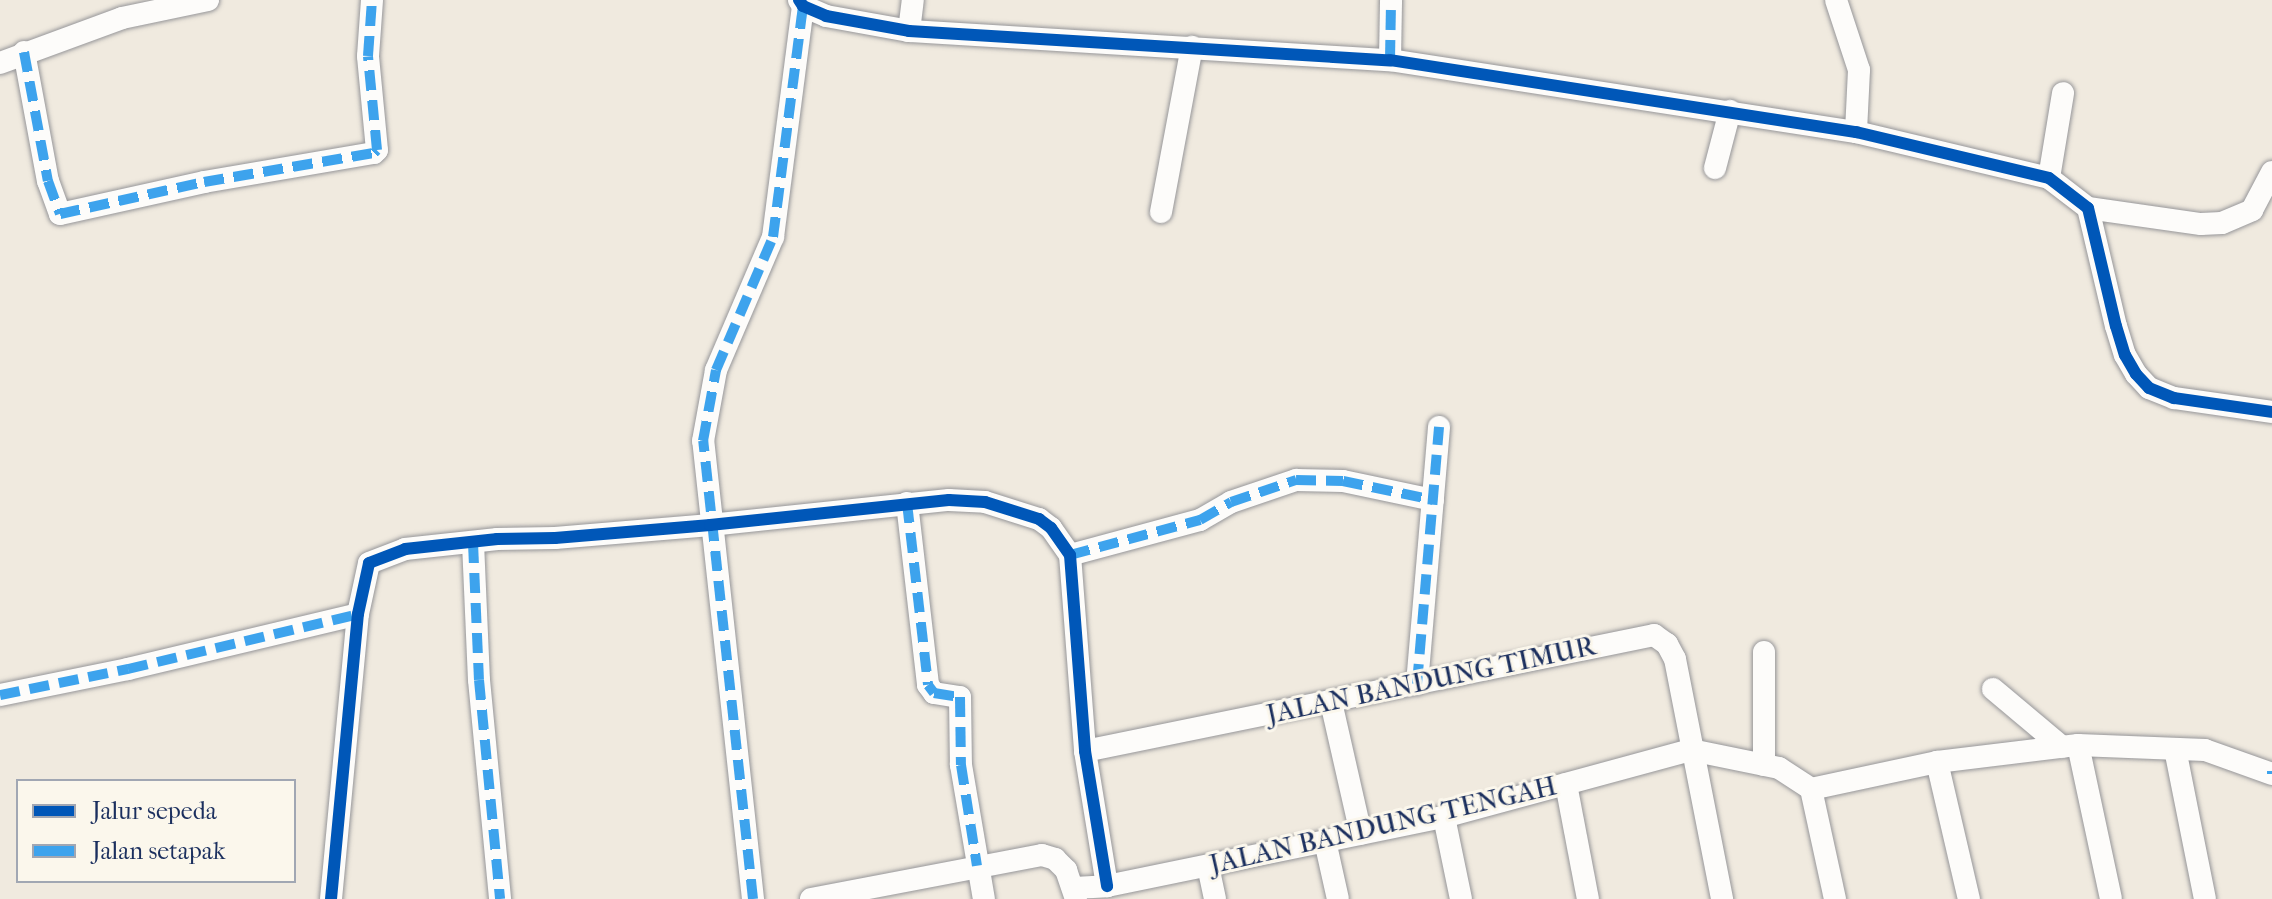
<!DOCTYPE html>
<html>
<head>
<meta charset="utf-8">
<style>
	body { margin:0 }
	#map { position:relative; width:2272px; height:899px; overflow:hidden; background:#f0eadf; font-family:"IM FELL French Canon",serif }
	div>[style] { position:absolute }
	.roads { filter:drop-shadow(0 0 2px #969699) drop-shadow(0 0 2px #969699) }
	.street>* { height:22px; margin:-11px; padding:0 11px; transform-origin:11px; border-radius:11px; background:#fdfcfa }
	.quiet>* { height:10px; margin-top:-5px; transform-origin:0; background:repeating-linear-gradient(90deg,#3da3ed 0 20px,transparent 0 30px) }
	.cycleway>* { height:12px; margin:-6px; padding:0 6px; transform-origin:6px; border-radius:6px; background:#0057b8 }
	span { translate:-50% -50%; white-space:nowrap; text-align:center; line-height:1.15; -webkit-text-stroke:6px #fbf7ec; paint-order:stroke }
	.street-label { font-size:28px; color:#1b2f5e }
	.legend { position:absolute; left:16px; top:779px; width:280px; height:104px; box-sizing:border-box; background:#fbf7ec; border:2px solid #a1a7b3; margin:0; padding:10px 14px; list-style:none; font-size:24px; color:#1b2f5e }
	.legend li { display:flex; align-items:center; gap:16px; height:40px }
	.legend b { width:40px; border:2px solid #a1a7b3 }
</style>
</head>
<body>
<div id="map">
	<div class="roads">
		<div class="street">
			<div style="left:799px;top:0;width:7px;rotate:56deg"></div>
			<div style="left:803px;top:6px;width:25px;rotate:23deg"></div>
			<div style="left:826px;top:16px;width:84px;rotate:10.2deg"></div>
			<div style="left:909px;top:31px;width:482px;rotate:3.5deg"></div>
			<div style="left:1390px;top:60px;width:472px;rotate:8.8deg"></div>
			<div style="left:1856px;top:132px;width:198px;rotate:13.4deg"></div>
			<div style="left:2049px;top:178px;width:49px;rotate:37.6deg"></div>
			<div style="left:2088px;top:208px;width:121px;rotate:76.7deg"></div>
			<div style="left:2116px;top:326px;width:30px;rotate:73deg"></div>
			<div style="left:2125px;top:355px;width:22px;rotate:60deg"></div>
			<div style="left:2136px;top:374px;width:19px;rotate:47deg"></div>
			<div style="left:2149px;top:388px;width:27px;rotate:22deg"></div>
			<div style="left:2174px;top:398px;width:99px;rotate:8.1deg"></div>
			<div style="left:1836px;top:0;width:74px;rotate:71.8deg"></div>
			<div style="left:1859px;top:70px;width:62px;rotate:92.8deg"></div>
			<div style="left:909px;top:31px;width:31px;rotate:-83deg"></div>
			<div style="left:24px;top:52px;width:131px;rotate:79.5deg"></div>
			<div style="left:48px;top:181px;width:35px;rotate:70deg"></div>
			<div style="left:60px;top:214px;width:148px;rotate:-12.5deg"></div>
			<div style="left:204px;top:182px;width:172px;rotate:-9.7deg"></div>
			<div style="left:374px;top:153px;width:4px;rotate:-45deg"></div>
			<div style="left:377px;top:150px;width:94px;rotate:-95.5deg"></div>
			<div style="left:368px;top:56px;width:56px;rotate:-85.9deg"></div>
			<div style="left:1390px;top:60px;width:60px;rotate:-89deg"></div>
			<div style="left:0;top:63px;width:130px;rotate:-20.2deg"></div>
			<div style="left:122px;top:18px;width:88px;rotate:-11.8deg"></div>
			<div style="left:1715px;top:168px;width:59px;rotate:-75.3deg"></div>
			<div style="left:2049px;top:178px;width:86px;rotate:-80.6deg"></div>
			<div style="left:2088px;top:208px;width:114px;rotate:8.1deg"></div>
			<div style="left:2201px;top:224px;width:21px;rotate:-3deg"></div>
			<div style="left:2222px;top:223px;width:33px;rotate:-23deg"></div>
			<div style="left:2252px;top:210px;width:43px;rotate:-62.2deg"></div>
			<div style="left:1161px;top:212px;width:168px;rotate:-79.4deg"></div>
			<div style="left:907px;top:503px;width:183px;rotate:83.4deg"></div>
			<div style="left:928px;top:685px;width:10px;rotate:53deg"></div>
			<div style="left:934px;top:693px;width:26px;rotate:9deg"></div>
			<div style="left:960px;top:697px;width:68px;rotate:89.2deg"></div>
			<div style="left:961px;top:765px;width:136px;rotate:80.3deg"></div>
			<div style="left:473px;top:543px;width:137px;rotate:87.5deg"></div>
			<div style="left:479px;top:680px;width:220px;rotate:84.5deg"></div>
			<div style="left:1070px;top:555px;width:135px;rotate:-15.1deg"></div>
			<div style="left:1200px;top:520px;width:36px;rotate:-30deg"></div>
			<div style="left:1231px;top:502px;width:69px;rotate:-18.7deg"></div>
			<div style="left:1296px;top:480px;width:47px;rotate:1.2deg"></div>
			<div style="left:1343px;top:481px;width:92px;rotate:11.9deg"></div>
			<div style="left:1417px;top:684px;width:258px;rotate:-85.1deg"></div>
			<div style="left:1993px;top:689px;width:90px;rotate:40deg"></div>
			<div style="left:0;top:695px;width:131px;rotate:-11.5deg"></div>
			<div style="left:128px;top:669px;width:236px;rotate:-13.4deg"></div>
			<div style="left:1331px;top:702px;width:135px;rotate:77.2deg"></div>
			<div style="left:2078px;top:745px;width:157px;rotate:77.9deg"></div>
			<div style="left:2175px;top:749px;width:153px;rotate:78.7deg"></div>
			<div style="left:1085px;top:751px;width:581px;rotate:-11.52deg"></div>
			<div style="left:1654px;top:635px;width:16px;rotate:35deg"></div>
			<div style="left:1667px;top:644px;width:17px;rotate:62deg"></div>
			<div style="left:1675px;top:659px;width:245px;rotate:78.9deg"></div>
			<div style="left:1937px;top:762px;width:141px;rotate:76.9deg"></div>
			<div style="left:1764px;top:765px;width:113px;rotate:-90deg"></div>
			<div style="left:1566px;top:784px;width:117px;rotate:79.2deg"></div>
			<div style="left:1811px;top:789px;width:113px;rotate:77.7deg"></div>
			<div style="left:1444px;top:817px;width:84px;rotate:78.3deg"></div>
			<div style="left:1325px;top:841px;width:59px;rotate:77.4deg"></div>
			<div style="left:1208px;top:866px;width:34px;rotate:78deg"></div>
			<div style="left:1074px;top:888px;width:33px;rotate:-3deg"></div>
			<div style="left:1107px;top:886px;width:344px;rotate:-11.6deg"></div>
			<div style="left:1444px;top:817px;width:256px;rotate:-15.2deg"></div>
			<div style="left:1691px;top:750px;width:90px;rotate:11.6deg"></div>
			<div style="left:1779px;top:768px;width:38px;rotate:33deg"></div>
			<div style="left:1811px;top:789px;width:129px;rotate:-12.1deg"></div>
			<div style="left:1937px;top:762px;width:142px;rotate:-6.9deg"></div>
			<div style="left:2078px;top:745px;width:127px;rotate:2.3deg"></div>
			<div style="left:2205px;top:750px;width:71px;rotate:19.7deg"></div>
			<div style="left:331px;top:899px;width:286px;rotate:-84.6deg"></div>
			<div style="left:358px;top:614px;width:52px;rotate:-77.8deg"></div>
			<div style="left:369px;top:563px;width:39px;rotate:-21deg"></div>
			<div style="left:405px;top:549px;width:93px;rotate:-6.2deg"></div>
			<div style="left:497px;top:539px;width:58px;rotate:-1deg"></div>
			<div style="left:555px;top:538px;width:156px;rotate:-4.8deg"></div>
			<div style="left:710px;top:525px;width:240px;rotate:-6deg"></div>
			<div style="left:949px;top:500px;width:36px;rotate:3deg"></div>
			<div style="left:985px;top:502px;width:57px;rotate:17.5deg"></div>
			<div style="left:1039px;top:519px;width:15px;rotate:37deg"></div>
			<div style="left:1051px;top:528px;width:33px;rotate:55deg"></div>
			<div style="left:1070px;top:555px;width:197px;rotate:85.6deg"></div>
			<div style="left:1085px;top:751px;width:137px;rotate:80.7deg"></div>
			<div style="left:753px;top:899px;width:461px;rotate:-96.2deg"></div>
			<div style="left:703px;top:441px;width:72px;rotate:-79.6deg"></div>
			<div style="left:716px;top:370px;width:145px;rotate:-66.8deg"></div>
			<div style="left:773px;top:237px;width:233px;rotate:-82.6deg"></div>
			<div style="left:811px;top:899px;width:235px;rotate:-10.8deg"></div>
			<div style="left:1042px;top:855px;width:14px;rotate:17deg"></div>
			<div style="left:1055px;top:859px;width:16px;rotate:45deg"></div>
			<div style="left:1066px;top:870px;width:31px;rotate:71deg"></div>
		</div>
	</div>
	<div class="quiet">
		<div style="left:24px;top:52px;width:131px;rotate:79.5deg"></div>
		<div style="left:48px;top:181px;width:35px;rotate:70deg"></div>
		<div style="left:60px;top:214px;width:148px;rotate:-12.5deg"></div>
		<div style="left:204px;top:182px;width:172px;rotate:-9.7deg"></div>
		<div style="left:374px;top:153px;width:4px;rotate:-45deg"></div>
		<div style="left:377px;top:150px;width:94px;rotate:-95.5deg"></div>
		<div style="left:368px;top:56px;width:56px;rotate:-85.9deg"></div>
		<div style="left:1390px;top:60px;width:60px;rotate:-89deg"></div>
		<div style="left:907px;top:503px;width:183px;rotate:83.4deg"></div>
		<div style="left:928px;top:685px;width:10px;rotate:53deg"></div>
		<div style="left:934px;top:693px;width:26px;rotate:9deg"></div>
		<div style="left:960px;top:697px;width:68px;rotate:89.2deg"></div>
		<div style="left:961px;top:765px;width:102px;rotate:81deg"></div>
		<div style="left:473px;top:543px;width:137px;rotate:87.5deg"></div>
		<div style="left:479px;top:680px;width:220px;rotate:84.5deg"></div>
		<div style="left:1070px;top:555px;width:135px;rotate:-15.1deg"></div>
		<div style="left:1200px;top:520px;width:36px;rotate:-30deg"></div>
		<div style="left:1231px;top:502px;width:69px;rotate:-18.7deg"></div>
		<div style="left:1296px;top:480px;width:47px;rotate:1.2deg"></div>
		<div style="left:1343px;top:481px;width:92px;rotate:11.9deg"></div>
		<div style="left:1417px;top:684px;width:258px;rotate:-85.1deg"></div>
		<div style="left:0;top:695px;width:131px;rotate:-11.5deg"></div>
		<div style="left:128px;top:669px;width:236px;rotate:-13.4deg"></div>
		<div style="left:2272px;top:774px;width:3px;rotate:-90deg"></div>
		<div style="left:753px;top:899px;width:461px;rotate:-96.2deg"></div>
		<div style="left:703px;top:441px;width:72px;rotate:-79.6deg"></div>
		<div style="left:716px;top:370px;width:145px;rotate:-66.8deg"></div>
		<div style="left:773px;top:237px;width:233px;rotate:-82.6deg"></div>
	</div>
	<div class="cycleway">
		<div style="left:799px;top:0;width:7px;rotate:56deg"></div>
		<div style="left:803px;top:6px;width:25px;rotate:23deg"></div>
		<div style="left:826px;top:16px;width:84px;rotate:10.2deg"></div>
		<div style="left:909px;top:31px;width:482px;rotate:3.5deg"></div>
		<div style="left:1390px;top:60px;width:472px;rotate:8.8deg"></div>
		<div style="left:1856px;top:132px;width:198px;rotate:13.4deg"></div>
		<div style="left:2049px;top:178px;width:49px;rotate:37.6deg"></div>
		<div style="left:2088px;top:208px;width:121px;rotate:76.7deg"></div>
		<div style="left:2116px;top:326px;width:30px;rotate:73deg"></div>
		<div style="left:2125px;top:355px;width:22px;rotate:60deg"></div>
		<div style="left:2136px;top:374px;width:19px;rotate:47deg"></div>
		<div style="left:2149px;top:388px;width:27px;rotate:22deg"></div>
		<div style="left:2174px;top:398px;width:99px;rotate:8.1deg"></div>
		<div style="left:331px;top:899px;width:286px;rotate:-84.6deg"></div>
		<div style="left:358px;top:614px;width:52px;rotate:-77.8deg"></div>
		<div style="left:369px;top:563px;width:39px;rotate:-21deg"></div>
		<div style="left:405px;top:549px;width:93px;rotate:-6.2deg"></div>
		<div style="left:497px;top:539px;width:58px;rotate:-1deg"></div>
		<div style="left:555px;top:538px;width:156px;rotate:-4.8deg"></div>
		<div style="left:710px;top:525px;width:240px;rotate:-6deg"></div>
		<div style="left:949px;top:500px;width:36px;rotate:3deg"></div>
		<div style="left:985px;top:502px;width:57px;rotate:17.5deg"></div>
		<div style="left:1039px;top:519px;width:15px;rotate:37deg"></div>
		<div style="left:1051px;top:528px;width:33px;rotate:55deg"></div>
		<div style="left:1070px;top:555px;width:197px;rotate:85.6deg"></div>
		<div style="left:1085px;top:751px;width:137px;rotate:80.7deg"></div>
	</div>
	<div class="street-label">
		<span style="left:1431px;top:680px;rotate:-12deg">JALAN BANDUNG TIMUR</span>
		<span style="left:1383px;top:825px;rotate:-13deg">JALAN BANDUNG TENGAH</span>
	</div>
	<ul class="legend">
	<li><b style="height:10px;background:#0057b8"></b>Jalur sepeda</li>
	<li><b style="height:10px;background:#3da3ed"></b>Jalan setapak</li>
	</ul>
</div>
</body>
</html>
